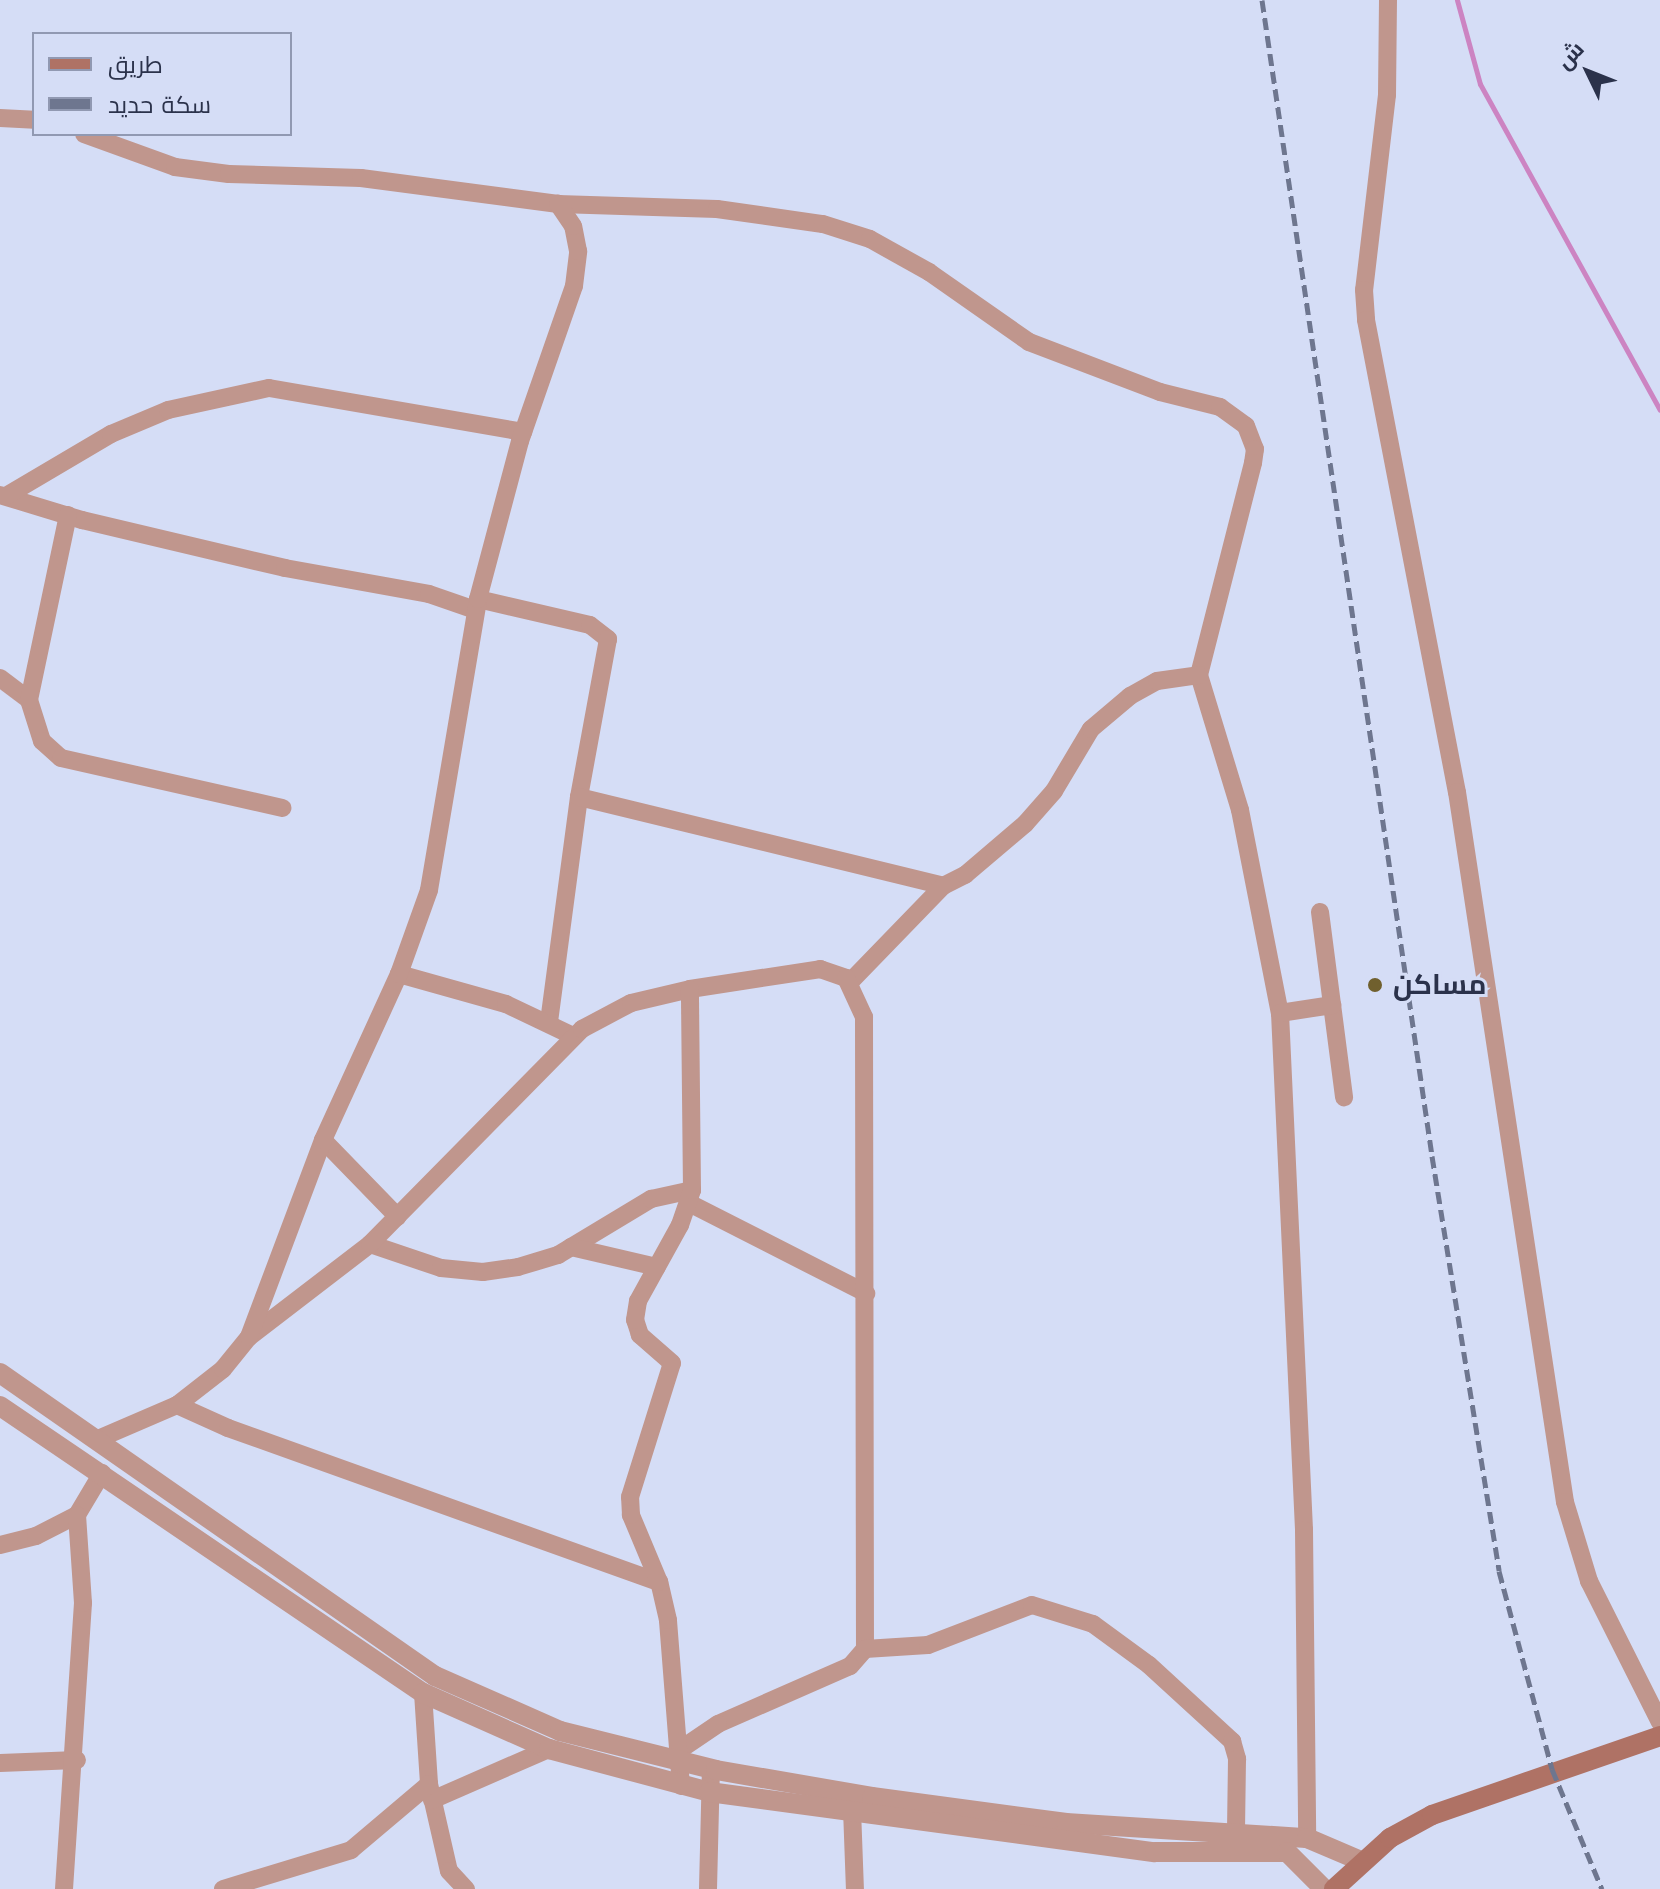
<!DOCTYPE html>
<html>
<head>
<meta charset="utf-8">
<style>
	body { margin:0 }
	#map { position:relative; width:1660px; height:1889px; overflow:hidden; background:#d5ddf6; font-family:"Work Sans",Cairo,sans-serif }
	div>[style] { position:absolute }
	.stream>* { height:5px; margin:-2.5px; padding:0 2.5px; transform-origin:2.5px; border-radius:2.5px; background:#cc84c2 }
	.minor>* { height:18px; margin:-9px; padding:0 9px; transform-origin:9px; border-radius:9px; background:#c0968d }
	.tertiary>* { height:20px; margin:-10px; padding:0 10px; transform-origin:10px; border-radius:10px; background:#c0968d }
	.secondary>* { height:20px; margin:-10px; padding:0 10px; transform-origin:10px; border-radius:10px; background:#af7265 }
	.rail>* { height:5px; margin-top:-2.5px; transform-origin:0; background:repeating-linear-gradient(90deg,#6e768f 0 12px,transparent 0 18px) }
	.dots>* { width:22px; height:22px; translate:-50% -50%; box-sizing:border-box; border:4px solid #d5ddf6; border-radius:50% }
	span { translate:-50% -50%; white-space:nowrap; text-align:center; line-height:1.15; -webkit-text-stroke:6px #d5ddf6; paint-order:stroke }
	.poi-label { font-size:28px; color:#2b324b; font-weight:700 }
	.left { translate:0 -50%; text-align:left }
	.legend { position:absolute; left:32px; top:32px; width:260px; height:104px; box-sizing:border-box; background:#d5ddf6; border:2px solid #9199b2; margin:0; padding:10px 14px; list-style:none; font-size:24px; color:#2b324b }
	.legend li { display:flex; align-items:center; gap:16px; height:40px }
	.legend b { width:40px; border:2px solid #9199b2 }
	.north { position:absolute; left:1548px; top:32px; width:80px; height:80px; -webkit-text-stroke:6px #d5ddf6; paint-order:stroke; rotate:313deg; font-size:22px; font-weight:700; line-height:32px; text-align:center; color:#2b324b }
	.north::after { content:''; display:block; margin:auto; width:28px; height:36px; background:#2b324b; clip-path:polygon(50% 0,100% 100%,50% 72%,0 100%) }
</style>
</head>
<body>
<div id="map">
	<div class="stream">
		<div style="left:1457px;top:0;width:87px;rotate:74.7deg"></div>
		<div style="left:1480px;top:84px;width:372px;rotate:61.1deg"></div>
	</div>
	<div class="minor">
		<div style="left:1388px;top:0;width:95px;rotate:90.6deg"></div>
		<div style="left:1387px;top:95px;width:196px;rotate:96.7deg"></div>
		<div style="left:1364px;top:290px;width:30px;rotate:86deg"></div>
		<div style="left:1366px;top:320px;width:481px;rotate:79.1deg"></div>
		<div style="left:1457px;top:792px;width:718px;rotate:81.35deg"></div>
		<div style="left:1565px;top:1502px;width:83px;rotate:73.1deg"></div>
		<div style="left:1589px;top:1581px;width:158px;rotate:63.3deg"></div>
		<div style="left:0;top:118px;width:34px;rotate:3deg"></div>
		<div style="left:84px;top:134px;width:97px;rotate:19.9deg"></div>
		<div style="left:175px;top:167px;width:54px;rotate:7.4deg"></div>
		<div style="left:229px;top:174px;width:132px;rotate:1.7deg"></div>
		<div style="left:361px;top:178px;width:199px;rotate:7.5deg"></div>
		<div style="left:558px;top:204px;width:159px;rotate:1.8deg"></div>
		<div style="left:717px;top:209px;width:107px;rotate:8.1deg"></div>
		<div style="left:823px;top:224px;width:49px;rotate:17.7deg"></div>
		<div style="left:870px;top:239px;width:68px;rotate:29.2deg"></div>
		<div style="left:929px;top:272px;width:122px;rotate:35deg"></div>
		<div style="left:1029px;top:342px;width:140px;rotate:20.9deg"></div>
		<div style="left:1160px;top:392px;width:62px;rotate:14deg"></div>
		<div style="left:1220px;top:407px;width:32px;rotate:36deg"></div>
		<div style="left:1246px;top:426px;width:25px;rotate:69deg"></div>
		<div style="left:1255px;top:449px;width:14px;rotate:98deg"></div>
		<div style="left:1253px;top:463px;width:219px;rotate:104.3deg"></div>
		<div style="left:1199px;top:675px;width:141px;rotate:73.1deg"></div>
		<div style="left:1240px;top:810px;width:207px;rotate:78.9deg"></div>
		<div style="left:1280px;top:1013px;width:518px;rotate:87.34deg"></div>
		<div style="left:1304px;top:1530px;width:308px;rotate:89.4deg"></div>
		<div style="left:0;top:495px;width:86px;rotate:17deg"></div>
		<div style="left:82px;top:520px;width:209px;rotate:13.3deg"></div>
		<div style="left:285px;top:568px;width:146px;rotate:10.2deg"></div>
		<div style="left:429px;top:594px;width:49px;rotate:19.2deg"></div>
		<div style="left:6px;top:496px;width:122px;rotate:-30.6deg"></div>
		<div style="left:111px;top:434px;width:62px;rotate:-22.8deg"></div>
		<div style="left:168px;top:410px;width:103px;rotate:-12.3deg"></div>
		<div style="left:269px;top:388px;width:258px;rotate:9.8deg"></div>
		<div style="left:478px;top:599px;width:115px;rotate:13.1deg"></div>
		<div style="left:590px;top:625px;width:23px;rotate:38deg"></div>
		<div style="left:608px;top:639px;width:161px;rotate:100.4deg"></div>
		<div style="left:579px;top:797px;width:227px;rotate:97.6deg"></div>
		<div style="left:0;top:678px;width:36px;rotate:37deg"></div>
		<div style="left:29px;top:700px;width:43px;rotate:72.4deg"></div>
		<div style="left:42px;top:741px;width:25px;rotate:42deg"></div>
		<div style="left:61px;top:758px;width:227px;rotate:12.7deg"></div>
		<div style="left:29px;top:700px;width:189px;rotate:-78.1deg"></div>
		<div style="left:579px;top:797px;width:375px;rotate:13.7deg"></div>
		<div style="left:943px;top:886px;width:25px;rotate:-27deg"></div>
		<div style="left:965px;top:875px;width:79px;rotate:-40.4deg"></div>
		<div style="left:1025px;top:824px;width:44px;rotate:-48.7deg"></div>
		<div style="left:1054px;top:791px;width:72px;rotate:-59.2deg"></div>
		<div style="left:1091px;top:729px;width:51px;rotate:-40.2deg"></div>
		<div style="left:1130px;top:696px;width:31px;rotate:-29deg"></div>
		<div style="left:1157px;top:681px;width:42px;rotate:-8.1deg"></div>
		<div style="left:1320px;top:912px;width:187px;rotate:82.6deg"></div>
		<div style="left:399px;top:974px;width:111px;rotate:15.7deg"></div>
		<div style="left:506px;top:1004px;width:74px;rotate:25.5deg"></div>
		<div style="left:850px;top:982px;width:134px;rotate:-45.9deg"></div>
		<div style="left:1280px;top:1013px;width:53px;rotate:-8.7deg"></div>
		<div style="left:323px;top:1140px;width:107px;rotate:45.8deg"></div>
		<div style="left:689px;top:1203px;width:199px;rotate:27deg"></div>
		<div style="left:370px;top:1244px;width:75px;rotate:18.7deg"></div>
		<div style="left:441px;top:1268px;width:42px;rotate:5.4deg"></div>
		<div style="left:483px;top:1272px;width:35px;rotate:-8deg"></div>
		<div style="left:518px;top:1267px;width:42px;rotate:-16.7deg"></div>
		<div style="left:558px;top:1255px;width:109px;rotate:-31.1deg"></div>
		<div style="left:651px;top:1199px;width:42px;rotate:-12.4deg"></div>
		<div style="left:571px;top:1247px;width:88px;rotate:13.1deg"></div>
		<div style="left:249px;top:1337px;width:153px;rotate:-37.5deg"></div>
		<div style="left:370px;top:1244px;width:302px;rotate:-45.4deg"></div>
		<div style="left:582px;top:1029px;width:55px;rotate:-28deg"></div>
		<div style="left:631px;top:1003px;width:61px;rotate:-13.3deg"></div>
		<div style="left:690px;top:989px;width:132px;rotate:-8.7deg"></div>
		<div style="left:820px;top:969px;width:28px;rotate:19deg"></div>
		<div style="left:846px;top:978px;width:43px;rotate:65.2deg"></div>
		<div style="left:864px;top:1017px;width:632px;rotate:89.91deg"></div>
		<div style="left:865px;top:1649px;width:23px;rotate:131deg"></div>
		<div style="left:850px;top:1666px;width:144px;rotate:156.3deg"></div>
		<div style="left:718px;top:1724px;width:45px;rotate:146deg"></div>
		<div style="left:177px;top:1405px;width:56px;rotate:24.3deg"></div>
		<div style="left:228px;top:1428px;width:458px;rotate:19.7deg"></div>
		<div style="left:98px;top:1439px;width:86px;rotate:-23.3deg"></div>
		<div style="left:177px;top:1405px;width:58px;rotate:-38deg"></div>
		<div style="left:223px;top:1369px;width:41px;rotate:-50.9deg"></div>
		<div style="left:249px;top:1337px;width:210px;rotate:-69.4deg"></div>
		<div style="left:323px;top:1140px;width:183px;rotate:-65.4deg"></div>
		<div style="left:399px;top:974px;width:89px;rotate:-70.3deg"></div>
		<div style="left:429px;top:890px;width:295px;rotate:-80.4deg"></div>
		<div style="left:478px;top:599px;width:163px;rotate:-75.1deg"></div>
		<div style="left:520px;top:441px;width:164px;rotate:-70.8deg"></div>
		<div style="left:574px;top:286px;width:35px;rotate:-83deg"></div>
		<div style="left:578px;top:251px;width:25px;rotate:-101deg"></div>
		<div style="left:573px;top:226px;width:27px;rotate:-124deg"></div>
		<div style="left:0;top:1545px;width:37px;rotate:-14deg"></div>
		<div style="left:36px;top:1536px;width:46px;rotate:-27.1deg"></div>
		<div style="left:77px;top:1515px;width:49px;rotate:-59.2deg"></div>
		<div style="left:865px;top:1649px;width:63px;rotate:-3.6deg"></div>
		<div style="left:928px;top:1645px;width:111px;rotate:-21deg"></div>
		<div style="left:1032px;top:1605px;width:64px;rotate:17.3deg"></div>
		<div style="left:1093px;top:1624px;width:69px;rotate:36.2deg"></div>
		<div style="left:1149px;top:1665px;width:113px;rotate:42.5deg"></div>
		<div style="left:1232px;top:1741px;width:19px;rotate:74deg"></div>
		<div style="left:1237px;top:1759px;width:75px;rotate:90.8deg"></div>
		<div style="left:423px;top:1693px;width:91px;rotate:86.2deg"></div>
		<div style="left:429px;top:1784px;width:89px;rotate:77.1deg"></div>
		<div style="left:449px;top:1871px;width:25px;rotate:47deg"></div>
		<div style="left:0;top:1763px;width:77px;rotate:-2.2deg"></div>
		<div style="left:681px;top:1786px;width:167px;rotate:-94.5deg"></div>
		<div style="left:668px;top:1620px;width:39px;rotate:-103deg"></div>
		<div style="left:659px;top:1582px;width:73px;rotate:-112.7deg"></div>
		<div style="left:631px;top:1515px;width:18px;rotate:-93deg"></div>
		<div style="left:630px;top:1497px;width:140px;rotate:-72.6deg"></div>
		<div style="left:672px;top:1363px;width:43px;rotate:-138.8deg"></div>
		<div style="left:640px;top:1335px;width:16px;rotate:-108deg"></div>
		<div style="left:635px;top:1320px;width:19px;rotate:-81deg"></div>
		<div style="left:638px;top:1301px;width:87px;rotate:-61.1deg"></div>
		<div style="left:680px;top:1225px;width:37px;rotate:-71deg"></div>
		<div style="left:692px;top:1190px;width:201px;rotate:-90.6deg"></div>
		<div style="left:432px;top:1800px;width:128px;rotate:-23.6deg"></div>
		<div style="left:852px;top:1809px;width:80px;rotate:87.9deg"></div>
		<div style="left:64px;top:1889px;width:287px;rotate:-86.2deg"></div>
		<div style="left:83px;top:1603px;width:88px;rotate:-93.9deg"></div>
		<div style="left:223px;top:1889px;width:134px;rotate:-16.9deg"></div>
		<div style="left:351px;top:1850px;width:102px;rotate:-40.2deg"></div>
		<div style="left:708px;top:1889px;width:120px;rotate:-88.6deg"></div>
	</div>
	<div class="tertiary">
		<div style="left:0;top:1373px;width:530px;rotate:34.86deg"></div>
		<div style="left:435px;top:1676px;width:137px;rotate:23.7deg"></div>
		<div style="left:560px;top:1731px;width:161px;rotate:14deg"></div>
		<div style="left:716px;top:1770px;width:158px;rotate:9.8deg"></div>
		<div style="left:872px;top:1797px;width:196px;rotate:7.6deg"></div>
		<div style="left:1066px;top:1823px;width:241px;rotate:3.6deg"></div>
		<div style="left:1307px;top:1838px;width:59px;rotate:23.1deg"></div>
		<div style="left:0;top:1406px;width:511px;rotate:34.16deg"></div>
		<div style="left:423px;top:1693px;width:138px;rotate:24deg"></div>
		<div style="left:549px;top:1749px;width:166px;rotate:15deg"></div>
		<div style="left:709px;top:1792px;width:450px;rotate:7.7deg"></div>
		<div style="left:1155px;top:1852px;width:132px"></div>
		<div style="left:1287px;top:1852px;width:52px;rotate:45deg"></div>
	</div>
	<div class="secondary">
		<div style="left:1334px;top:1889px;width:76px;rotate:-42.3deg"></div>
		<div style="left:1390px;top:1838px;width:48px;rotate:-28.7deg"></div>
		<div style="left:1432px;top:1815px;width:241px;rotate:-19.1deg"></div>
	</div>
	<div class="rail">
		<div style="left:1262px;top:0;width:1168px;rotate:81.63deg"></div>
		<div style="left:1432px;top:1156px;width:420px;rotate:80.8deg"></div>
		<div style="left:1499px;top:1571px;width:205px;rotate:75deg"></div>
		<div style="left:1552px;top:1769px;width:130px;rotate:67.4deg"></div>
	</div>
	<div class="dots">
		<div style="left:1375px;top:985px;background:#70602e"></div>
	</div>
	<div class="poi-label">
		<span class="left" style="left:1393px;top:985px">مساكن</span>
	</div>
	<ul class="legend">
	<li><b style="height:10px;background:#af7265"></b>طريق</li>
	<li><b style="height:10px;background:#6e768f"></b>سكة حديد</li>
	</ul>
	<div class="north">ش</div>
</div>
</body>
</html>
